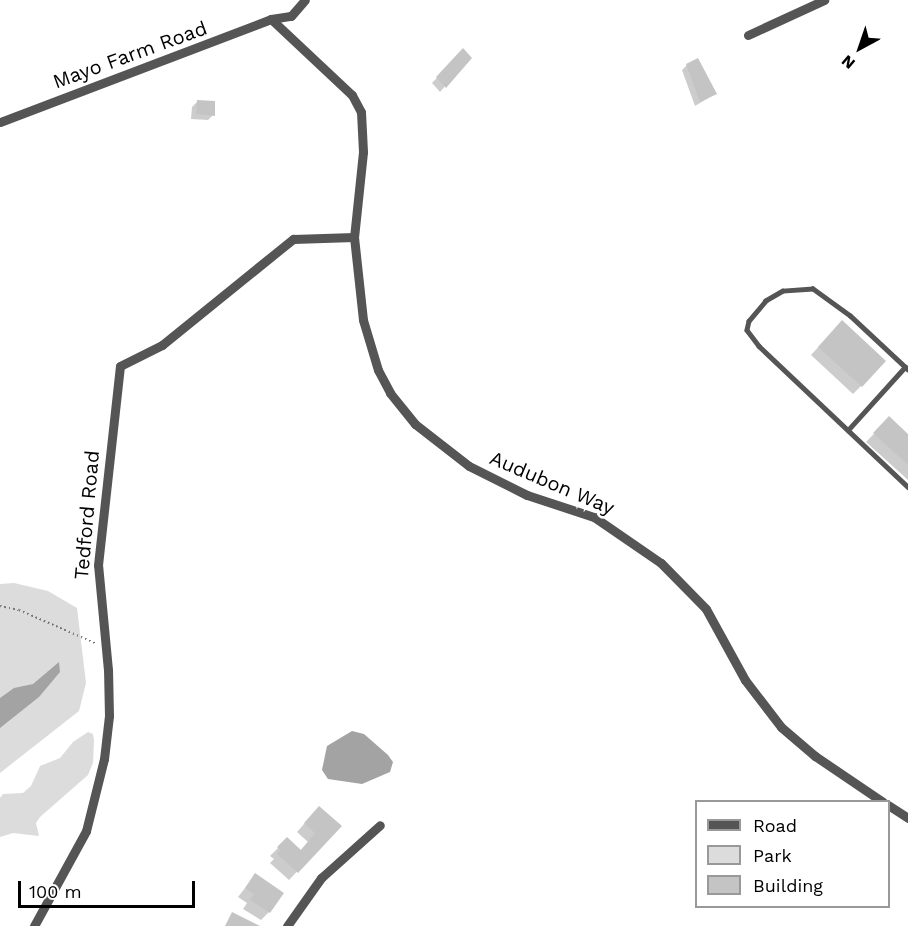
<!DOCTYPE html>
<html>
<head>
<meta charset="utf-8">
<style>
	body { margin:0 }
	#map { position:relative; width:908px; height:926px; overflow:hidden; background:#fff; font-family:"Work Sans",sans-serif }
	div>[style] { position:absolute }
	.green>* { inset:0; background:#dcdcdc }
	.water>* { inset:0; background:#a3a3a3 }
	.shadow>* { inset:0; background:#0003 }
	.building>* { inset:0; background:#c4c4c4 }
	.path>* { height:2px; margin-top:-1px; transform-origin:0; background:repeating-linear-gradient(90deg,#777 0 1.5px,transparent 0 4.5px) }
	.service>* { height:4.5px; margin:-2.25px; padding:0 2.25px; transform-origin:2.25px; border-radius:2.25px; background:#555 }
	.minor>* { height:9px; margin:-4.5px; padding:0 4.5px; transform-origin:4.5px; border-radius:4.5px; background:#555 }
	span { translate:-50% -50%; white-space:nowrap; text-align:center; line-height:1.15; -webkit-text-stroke:5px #fff; paint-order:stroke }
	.street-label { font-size:20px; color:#000 }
	.legend { position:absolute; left:695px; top:800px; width:195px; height:108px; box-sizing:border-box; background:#fff; border:2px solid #999; margin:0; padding:8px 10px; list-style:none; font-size:18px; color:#000 }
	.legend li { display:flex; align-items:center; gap:12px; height:30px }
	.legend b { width:30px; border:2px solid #999 }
	.north { position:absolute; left:830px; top:18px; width:60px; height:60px; -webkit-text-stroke:4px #fff; paint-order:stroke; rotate:220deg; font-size:16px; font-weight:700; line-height:24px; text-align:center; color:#000 }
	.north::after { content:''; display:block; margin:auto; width:21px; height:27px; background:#000; clip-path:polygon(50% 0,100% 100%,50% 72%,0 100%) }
	.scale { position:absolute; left:18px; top:881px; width:177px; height:27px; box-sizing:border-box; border:3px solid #000; border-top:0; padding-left:8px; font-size:18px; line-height:21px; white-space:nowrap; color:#000; -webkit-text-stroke:4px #fff; paint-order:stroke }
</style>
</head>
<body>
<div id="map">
	<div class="green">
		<div style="clip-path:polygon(14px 583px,48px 591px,77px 608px,86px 683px,79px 711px,0 773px,0 584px)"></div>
		<div style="clip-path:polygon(88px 732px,93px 734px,94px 740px,93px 763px,88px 775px,40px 817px,36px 823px,39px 836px,13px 833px,0 837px,0 798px,3px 794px,23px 793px,31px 786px,40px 766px,60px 758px,73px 742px)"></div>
	</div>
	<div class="water">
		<div style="clip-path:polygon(59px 662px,60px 672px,39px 697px,0 728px,0 698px,14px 688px,33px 684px)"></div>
		<div style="clip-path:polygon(352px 731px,364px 734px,388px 755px,393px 762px,390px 772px,362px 784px,328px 779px,322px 770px,327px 746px)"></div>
	</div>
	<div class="shadow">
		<div style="clip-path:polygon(463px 50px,470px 58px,440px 92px,432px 83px)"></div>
		<div style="clip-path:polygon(687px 65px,715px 94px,695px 106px,682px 70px)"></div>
		<div style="clip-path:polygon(197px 102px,213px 115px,208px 120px,191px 119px,192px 107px)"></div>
		<div style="clip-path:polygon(834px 330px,861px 386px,853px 394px,811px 355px)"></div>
		<div style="clip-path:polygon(889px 418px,908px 436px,908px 480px,866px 442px)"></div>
		<div style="clip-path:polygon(311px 816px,340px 826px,289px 880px,270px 863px,274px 859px,270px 856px,287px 839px,300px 851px,308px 842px,297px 832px)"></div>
		<div style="clip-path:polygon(255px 875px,269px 912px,261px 920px,243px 909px,247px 903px,238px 897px)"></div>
	</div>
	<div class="building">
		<div style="clip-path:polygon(463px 48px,472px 58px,446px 88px,436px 77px)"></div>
		<div style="clip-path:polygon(698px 58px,717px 94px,700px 102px,686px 64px)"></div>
		<div style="clip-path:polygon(197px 100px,215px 101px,215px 116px,196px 114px)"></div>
		<div style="clip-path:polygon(842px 320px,886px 361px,862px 387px,818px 347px)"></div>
		<div style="clip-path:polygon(889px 416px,908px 434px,908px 465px,873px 433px)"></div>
		<div style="clip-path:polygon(319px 806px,342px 826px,298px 873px,277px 854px,280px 850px,277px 847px,287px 837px,301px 850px,315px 833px,304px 823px)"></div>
		<div style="clip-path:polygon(255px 873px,284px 893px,270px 913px,250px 900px,254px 894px,245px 888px)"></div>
		<div style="clip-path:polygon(232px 912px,260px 926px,225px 926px)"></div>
	</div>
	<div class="path">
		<div style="left:0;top:606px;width:19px;rotate:12deg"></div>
		<div style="left:19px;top:610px;width:83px;rotate:23.5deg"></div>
	</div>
	<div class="service">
		<div style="left:908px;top:370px;width:79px;rotate:-137deg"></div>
		<div style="left:850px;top:316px;width:46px;rotate:-143.9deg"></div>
		<div style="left:813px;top:289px;width:30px;rotate:176deg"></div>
		<div style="left:783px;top:291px;width:20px;rotate:150deg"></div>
		<div style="left:766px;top:301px;width:26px;rotate:130deg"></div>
		<div style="left:749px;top:321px;width:9px;rotate:103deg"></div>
		<div style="left:747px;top:330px;width:20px;rotate:53deg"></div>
		<div style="left:759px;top:346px;width:205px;rotate:43.4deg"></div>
		<div style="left:848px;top:430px;width:85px;rotate:-47.9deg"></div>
	</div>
	<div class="minor">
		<div style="left:271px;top:19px;width:111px;rotate:43.2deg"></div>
		<div style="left:352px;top:95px;width:19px;rotate:62deg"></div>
		<div style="left:361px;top:112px;width:40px;rotate:87.1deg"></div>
		<div style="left:363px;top:152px;width:85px;rotate:96deg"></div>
		<div style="left:354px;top:237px;width:83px;rotate:83.8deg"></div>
		<div style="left:363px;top:320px;width:52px;rotate:73.3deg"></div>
		<div style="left:378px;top:370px;width:26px;rotate:62deg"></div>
		<div style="left:390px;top:393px;width:40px;rotate:51deg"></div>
		<div style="left:415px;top:424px;width:68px;rotate:37.9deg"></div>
		<div style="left:469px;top:466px;width:65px;rotate:26.6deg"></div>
		<div style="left:527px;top:495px;width:71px;rotate:18.2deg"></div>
		<div style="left:594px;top:517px;width:81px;rotate:34.5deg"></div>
		<div style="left:661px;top:563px;width:64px;rotate:45.6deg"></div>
		<div style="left:706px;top:609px;width:81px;rotate:61.2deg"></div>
		<div style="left:745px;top:680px;width:59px;rotate:52.5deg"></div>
		<div style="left:781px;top:727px;width:45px;rotate:40.5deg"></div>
		<div style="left:815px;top:756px;width:82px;rotate:34.1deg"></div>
		<div style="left:748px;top:35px;width:84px;rotate:-24.7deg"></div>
		<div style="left:0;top:122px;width:290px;rotate:-20.8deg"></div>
		<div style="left:271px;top:19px;width:20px;rotate:-9deg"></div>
		<div style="left:291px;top:16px;width:21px;rotate:-49deg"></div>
		<div style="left:888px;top:805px;width:24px;rotate:33deg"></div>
		<div style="left:34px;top:926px;width:108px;rotate:-61.3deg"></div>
		<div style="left:86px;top:831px;width:74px;rotate:-76deg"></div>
		<div style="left:104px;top:759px;width:43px;rotate:-83.4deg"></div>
		<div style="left:109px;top:716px;width:46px;rotate:-91.2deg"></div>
		<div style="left:108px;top:670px;width:105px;rotate:-95.4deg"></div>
		<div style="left:98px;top:565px;width:200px;rotate:-83.7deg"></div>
		<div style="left:120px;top:366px;width:47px;rotate:-26.6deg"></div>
		<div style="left:162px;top:345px;width:169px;rotate:-39deg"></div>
		<div style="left:293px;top:239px;width:61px;rotate:-1.9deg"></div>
		<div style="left:287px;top:926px;width:59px;rotate:-54.7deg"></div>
		<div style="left:321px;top:878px;width:79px;rotate:-41.9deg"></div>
	</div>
	<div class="street-label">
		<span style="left:130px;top:55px;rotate:-20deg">Mayo Farm Road</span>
		<span style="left:552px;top:483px;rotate:23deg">Audubon Way</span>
		<span style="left:87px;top:515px;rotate:-85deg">Tedford Road</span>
	</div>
	<ul class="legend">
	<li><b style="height:8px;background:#555"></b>Road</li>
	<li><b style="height:16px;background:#dcdcdc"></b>Park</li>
	<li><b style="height:16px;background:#c4c4c4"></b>Building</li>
	</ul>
	<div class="north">N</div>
	<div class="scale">100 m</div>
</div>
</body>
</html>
